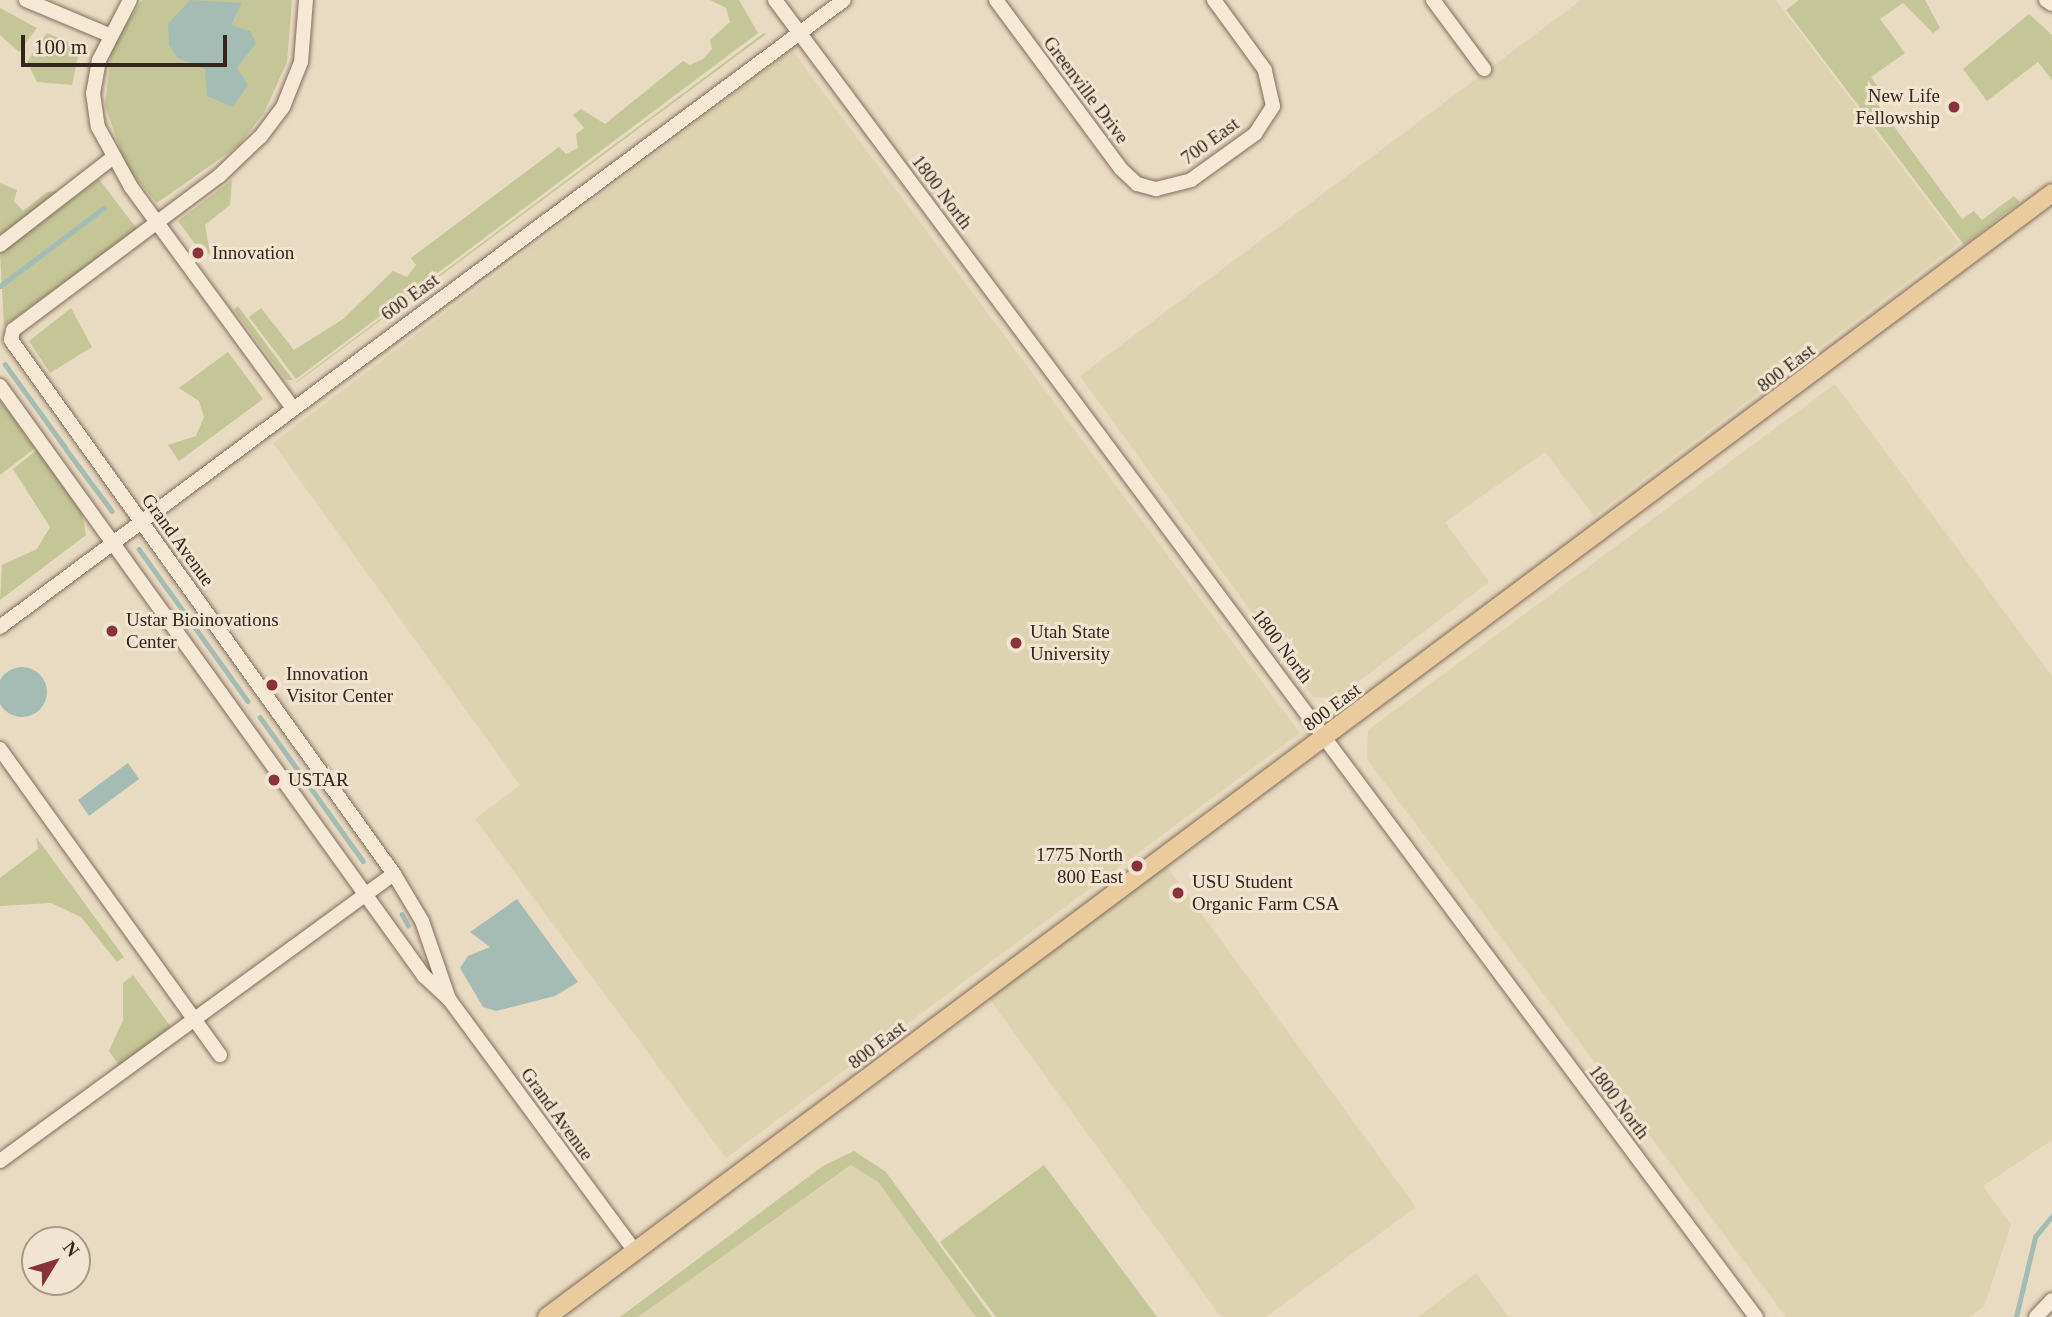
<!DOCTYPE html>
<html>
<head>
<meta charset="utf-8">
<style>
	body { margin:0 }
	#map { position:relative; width:2052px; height:1317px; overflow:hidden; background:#e9dac2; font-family:Georgia,serif }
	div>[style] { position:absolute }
	.farmland>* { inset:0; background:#ded3b0 }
	.green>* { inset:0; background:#c4c697 }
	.water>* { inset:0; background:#a4bcb3 }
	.round { border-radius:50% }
	.stream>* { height:4.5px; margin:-2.25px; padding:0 2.25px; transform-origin:2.25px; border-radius:2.25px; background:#a4bcb3 }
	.roads { filter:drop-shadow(0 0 2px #816c5b) drop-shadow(0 0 2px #816c5b) }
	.minor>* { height:14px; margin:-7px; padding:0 7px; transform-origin:7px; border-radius:7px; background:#f5e8d4 }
	.major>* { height:18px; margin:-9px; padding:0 9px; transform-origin:9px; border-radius:9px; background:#e9cb9d }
	.dots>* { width:19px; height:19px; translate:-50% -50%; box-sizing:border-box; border:4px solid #f1e5d1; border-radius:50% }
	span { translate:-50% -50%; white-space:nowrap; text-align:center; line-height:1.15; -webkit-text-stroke:6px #f1e5d1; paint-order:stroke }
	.street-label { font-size:19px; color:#32261e }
	.poi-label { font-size:19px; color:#32261e }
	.right { translate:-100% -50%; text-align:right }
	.left { translate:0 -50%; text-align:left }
	.north { position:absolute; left:21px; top:1226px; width:70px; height:70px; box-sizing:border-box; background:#f1e5d1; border:2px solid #a59989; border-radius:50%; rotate:52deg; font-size:19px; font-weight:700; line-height:28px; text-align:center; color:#32261e }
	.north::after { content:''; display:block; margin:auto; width:24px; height:32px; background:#8a3139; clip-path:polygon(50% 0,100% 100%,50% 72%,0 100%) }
	.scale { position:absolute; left:21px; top:35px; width:206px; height:32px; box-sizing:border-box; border:4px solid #32261e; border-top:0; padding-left:9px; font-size:21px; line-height:24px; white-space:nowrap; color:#32261e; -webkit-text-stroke:5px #f1e5d1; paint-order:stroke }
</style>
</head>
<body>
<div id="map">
	<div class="farmland">
		<div style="clip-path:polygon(1581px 0,1776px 0,1959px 243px,1594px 516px,1545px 452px,1445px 522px,1489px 582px,1337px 698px,1313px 697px,1080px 376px)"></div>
		<div style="clip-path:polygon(792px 50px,1300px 733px,726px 1158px,475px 819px,520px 785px,273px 443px)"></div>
		<div style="clip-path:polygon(1835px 384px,2052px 676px,2052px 1140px,1983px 1186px,2011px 1225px,1984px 1307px,1969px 1317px,1786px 1317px,1367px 759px,1368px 730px)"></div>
		<div style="clip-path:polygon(1165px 864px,1416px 1207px,1266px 1317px,1221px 1317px,988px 997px)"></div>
		<div style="clip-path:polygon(852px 1165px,878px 1182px,976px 1317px,638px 1317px)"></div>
		<div style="clip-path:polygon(1476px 1273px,1509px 1317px,1418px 1317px)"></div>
	</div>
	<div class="green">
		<div style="clip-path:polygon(142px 0,292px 0,287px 62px,264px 113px,238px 146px,157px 203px,126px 167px,105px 105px,112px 46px)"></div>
		<div style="clip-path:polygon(710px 0,739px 0,758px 33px,296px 379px,249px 317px,261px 308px,294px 350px,343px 319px,393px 271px,407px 277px,416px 265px,411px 258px,559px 147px,566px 154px,578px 148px,576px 134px,584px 128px,573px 115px,581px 109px,605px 124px,683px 61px,690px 65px,703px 59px,712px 49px,710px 40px,730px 22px,726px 8px)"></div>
		<div style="clip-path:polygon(1799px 0,1925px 0,1940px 28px,1933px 33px,1903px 3px,1880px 19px,1905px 53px,1871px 77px,1878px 87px,1870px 94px,1962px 219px,1974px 211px,1982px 220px,2014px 196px,2020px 202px,1964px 245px,1786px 10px)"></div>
		<div style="clip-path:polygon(0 8px,37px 28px,19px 52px,0 35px)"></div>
		<div style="clip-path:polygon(2029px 14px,2052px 35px,2052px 80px,2038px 62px,1987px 101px,1963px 69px)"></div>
		<div style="clip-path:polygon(47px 33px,80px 47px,72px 85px,37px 82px,27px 62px)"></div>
		<div style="clip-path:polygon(764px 33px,766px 34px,296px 383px,297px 381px)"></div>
		<div style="clip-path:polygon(99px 179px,137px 229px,4px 326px,0 253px)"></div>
		<div style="clip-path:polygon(232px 180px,230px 205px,205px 225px,210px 253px,204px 256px,178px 221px)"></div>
		<div style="clip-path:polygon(0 183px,17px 190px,14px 201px,23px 211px,47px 192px,60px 191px,0 235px)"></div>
		<div style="clip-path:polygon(238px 306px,293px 380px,286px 380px,234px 310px)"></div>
		<div style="clip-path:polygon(71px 308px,92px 347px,50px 373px,29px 341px)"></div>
		<div style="clip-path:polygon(228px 352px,263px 399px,179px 461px,168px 445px,196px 436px,204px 417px,199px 401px,179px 388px)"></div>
		<div style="clip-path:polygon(0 400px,35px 448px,0 475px)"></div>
		<div style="clip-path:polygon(37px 450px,82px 513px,86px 535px,0 600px,2px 565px,37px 549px,50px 527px,13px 469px)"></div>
		<div style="clip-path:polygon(36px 837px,124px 957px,117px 962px,81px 917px,51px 903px,0 906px,0 878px,38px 849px)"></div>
		<div style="clip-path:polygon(133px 975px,171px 1027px,119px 1065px,109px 1051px,123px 1020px,123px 983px)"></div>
		<div style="clip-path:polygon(854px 1151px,886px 1172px,992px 1317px,976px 1317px,878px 1182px,851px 1165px,638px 1317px,620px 1317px,823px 1166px)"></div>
		<div style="clip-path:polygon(1044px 1165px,1157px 1317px,996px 1317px,940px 1242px)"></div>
	</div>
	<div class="water">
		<div style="clip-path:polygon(190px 0,242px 3px,231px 25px,250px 31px,256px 43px,237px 68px,248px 85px,233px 107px,207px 96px,205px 69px,178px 58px,169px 45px,168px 24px)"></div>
		<div class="round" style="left:-3px;top:667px;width:50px;height:50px"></div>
		<div style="clip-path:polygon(128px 763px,139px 779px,89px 816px,78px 800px)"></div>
		<div style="clip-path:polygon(517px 899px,578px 982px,555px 996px,496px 1011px,483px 1007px,460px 968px,468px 956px,490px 947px,470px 932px)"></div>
	</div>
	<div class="stream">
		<div style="left:0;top:286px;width:130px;rotate:-36.9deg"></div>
		<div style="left:5px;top:364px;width:102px;rotate:54.1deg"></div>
		<div style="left:66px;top:449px;width:77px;rotate:53.4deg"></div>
		<div style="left:139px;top:549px;width:187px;rotate:54.4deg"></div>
		<div style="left:260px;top:717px;width:177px;rotate:54.4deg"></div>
		<div style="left:402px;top:914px;width:13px;rotate:61deg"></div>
		<div style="left:2016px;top:1317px;width:82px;rotate:-76.6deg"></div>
		<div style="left:2035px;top:1237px;width:27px;rotate:-51deg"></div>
	</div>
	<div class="roads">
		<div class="minor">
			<div style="left:26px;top:0;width:88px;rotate:22.8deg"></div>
			<div style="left:130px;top:0;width:68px;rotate:117.3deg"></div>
			<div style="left:99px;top:60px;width:34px;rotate:100deg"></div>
			<div style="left:93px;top:93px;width:34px;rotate:82deg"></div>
			<div style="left:98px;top:127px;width:68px;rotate:61.2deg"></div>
			<div style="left:131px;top:187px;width:274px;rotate:53.8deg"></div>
			<div style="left:306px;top:0;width:62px;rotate:94.6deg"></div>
			<div style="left:301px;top:62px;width:48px;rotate:111.8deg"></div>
			<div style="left:283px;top:107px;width:38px;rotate:127deg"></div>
			<div style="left:260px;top:137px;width:57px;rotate:136.4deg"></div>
			<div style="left:219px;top:176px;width:257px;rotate:143.2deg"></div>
			<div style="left:13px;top:330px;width:10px;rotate:101deg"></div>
			<div style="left:11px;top:340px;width:657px;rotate:54.35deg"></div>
			<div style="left:394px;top:874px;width:55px;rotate:59.2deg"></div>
			<div style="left:422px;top:921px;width:83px;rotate:70.9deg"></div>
			<div style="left:775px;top:0;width:1642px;rotate:53.32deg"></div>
			<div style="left:996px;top:0;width:210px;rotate:53.5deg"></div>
			<div style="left:1121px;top:169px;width:22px;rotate:43deg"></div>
			<div style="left:1137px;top:184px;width:20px;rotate:15deg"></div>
			<div style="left:1156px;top:189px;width:36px;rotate:-14deg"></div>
			<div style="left:1191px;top:180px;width:79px;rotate:-35.7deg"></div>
			<div style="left:1255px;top:134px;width:33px;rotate:-57deg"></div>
			<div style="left:1273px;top:106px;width:37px;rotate:-103deg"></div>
			<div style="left:1265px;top:70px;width:87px;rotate:-126.1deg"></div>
			<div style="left:1433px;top:0;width:86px;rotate:53.5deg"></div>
			<div style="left:2046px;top:0;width:7px;rotate:34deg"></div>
			<div style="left:0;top:245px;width:142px;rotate:-37.8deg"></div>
			<div style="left:0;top:386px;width:727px;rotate:54.3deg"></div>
			<div style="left:424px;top:976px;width:34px;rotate:43deg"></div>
			<div style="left:449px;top:999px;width:313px;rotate:53.6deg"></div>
			<div style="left:0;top:627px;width:1051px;rotate:-36.61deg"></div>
			<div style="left:0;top:749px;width:377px;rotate:54.3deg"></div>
			<div style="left:0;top:1161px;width:487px;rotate:-36.1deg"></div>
			<div style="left:2036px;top:1317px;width:23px;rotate:-47deg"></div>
		</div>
		<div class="major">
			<div style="left:547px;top:1317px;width:1878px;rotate:-36.75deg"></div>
		</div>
	</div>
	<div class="dots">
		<div style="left:1954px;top:107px;background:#8a3139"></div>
		<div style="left:198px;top:253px;background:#8a3139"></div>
		<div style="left:112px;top:631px;background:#8a3139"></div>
		<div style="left:1016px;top:643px;background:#8a3139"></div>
		<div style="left:272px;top:685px;background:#8a3139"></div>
		<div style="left:274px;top:780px;background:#8a3139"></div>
		<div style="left:1137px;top:866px;background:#8a3139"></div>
		<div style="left:1178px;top:893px;background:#8a3139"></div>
	</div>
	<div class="street-label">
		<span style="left:1086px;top:90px;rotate:53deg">Greenville Drive</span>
		<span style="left:1210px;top:141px;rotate:-36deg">700 East</span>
		<span style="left:942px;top:192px;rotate:53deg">1800 North</span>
		<span style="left:410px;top:297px;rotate:-36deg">600 East</span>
		<span style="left:1786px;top:368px;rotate:-37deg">800 East</span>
		<span style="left:178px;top:540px;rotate:54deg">Grand Avenue</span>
		<span style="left:1282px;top:646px;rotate:53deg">1800 North</span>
		<span style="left:1332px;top:707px;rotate:-37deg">800 East</span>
		<span style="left:877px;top:1045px;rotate:-37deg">800 East</span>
		<span style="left:1619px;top:1102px;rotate:53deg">1800 North</span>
		<span style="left:557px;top:1114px;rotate:54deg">Grand Avenue</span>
	</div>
	<div class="poi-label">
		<span class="right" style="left:1940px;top:107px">New Life<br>Fellowship</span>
		<span class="left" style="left:212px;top:253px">Innovation</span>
		<span class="left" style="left:126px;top:631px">Ustar Bioinovations<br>Center</span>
		<span class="left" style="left:1030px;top:643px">Utah State<br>University</span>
		<span class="left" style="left:286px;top:685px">Innovation<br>Visitor Center</span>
		<span class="left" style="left:288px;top:780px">USTAR</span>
		<span class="right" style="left:1123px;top:866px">1775 North<br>800 East</span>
		<span class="left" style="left:1192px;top:893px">USU Student<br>Organic Farm CSA</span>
	</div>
	<div class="north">N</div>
	<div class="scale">100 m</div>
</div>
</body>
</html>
